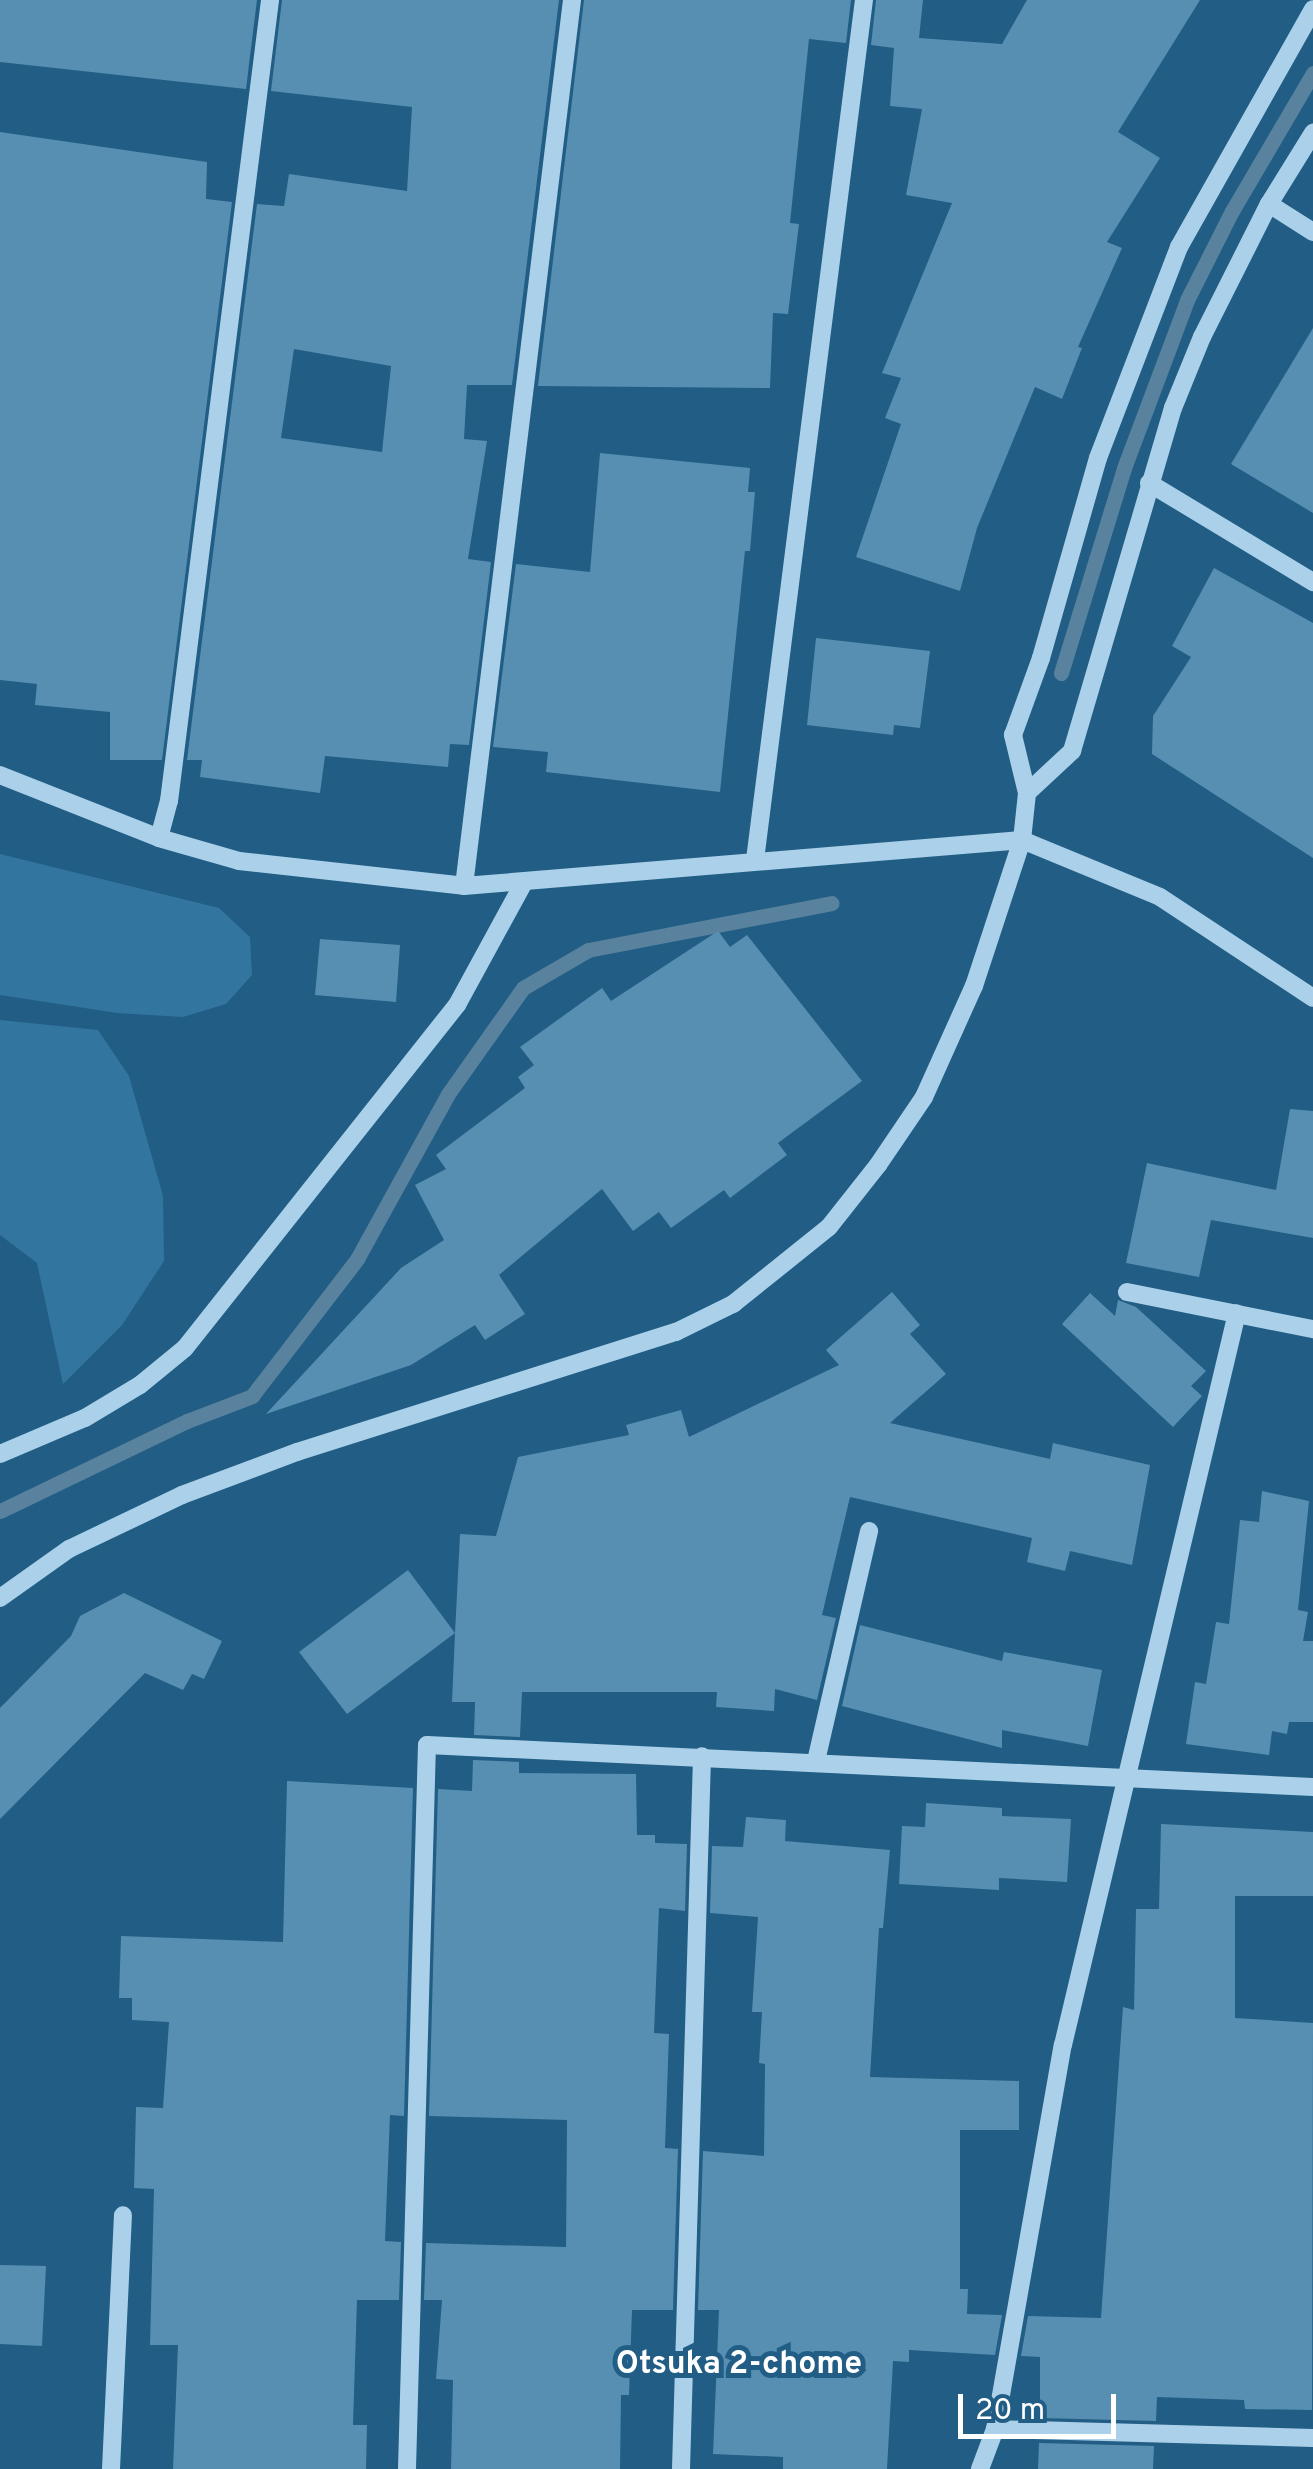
<!DOCTYPE html>
<html>
<head>
<meta charset="utf-8">
<style>
	body { margin:0 }
	#map { position:relative; width:1313px; height:2469px; overflow:hidden; background:#215d84; font-family:Overpass,sans-serif }
	div>[style] { position:absolute }
	.green>* { inset:0; background:#3276a0 }
	.stream>* { height:15px; margin:-7.5px; padding:0 7.5px; transform-origin:7.5px; border-radius:7.5px; background:#58829d }
	.building>* { inset:0; background:#568fb2 }
	.minor>* { height:18px; margin:-9px; padding:0 9px; transform-origin:9px; border-radius:9px; background:#aad1e9 }
	span { translate:-50% -50%; white-space:nowrap; text-align:center; line-height:1.15; -webkit-text-stroke:10px #215d84; paint-order:stroke }
	.neighbourhood-label { font-size:32px; color:#fff; font-weight:700 }
	.scale { position:absolute; left:958px; top:2394px; width:158px; height:45px; box-sizing:border-box; border:5px solid #fff; border-top:0; padding-left:12px; font-size:30px; line-height:35px; white-space:nowrap; color:#fff; -webkit-text-stroke:8px #215d84; paint-order:stroke }
</style>
</head>
<body>
<div id="map">
	<div class="green">
		<div style="clip-path:polygon(0 854px,219px 908px,250px 937px,252px 975px,226px 1004px,183px 1017px,117px 1013px,0 995px)"></div>
		<div style="clip-path:polygon(0 1020px,98px 1030px,129px 1076px,163px 1196px,164px 1261px,122px 1325px,63px 1384px,37px 1263px,0 1235px)"></div>
	</div>
	<div class="stream">
		<div style="left:1061px;top:673px;width:214px;rotate:-72.9deg"></div>
		<div style="left:1124px;top:468px;width:179px;rotate:-69.4deg"></div>
		<div style="left:1187px;top:300px;width:100px;rotate:-63.2deg"></div>
		<div style="left:1232px;top:211px;width:160px;rotate:-59.6deg"></div>
		<div style="left:0;top:1511px;width:208px;rotate:-25.7deg"></div>
		<div style="left:187px;top:1421px;width:70px;rotate:-21deg"></div>
		<div style="left:252px;top:1396px;width:173px;rotate:-52.5deg"></div>
		<div style="left:357px;top:1259px;width:188px;rotate:-61.1deg"></div>
		<div style="left:448px;top:1094px;width:130px;rotate:-54.7deg"></div>
		<div style="left:523px;top:988px;width:75px;rotate:-30.3deg"></div>
		<div style="left:588px;top:950px;width:248px;rotate:-10.9deg"></div>
	</div>
	<div class="building">
		<div style="clip-path:polygon(0 0,257px 0,246px 89px,0 62px)"></div>
		<div style="clip-path:polygon(evenodd,282px 0,559px 0,512px 385px,467px 385px,464px 439px,487px 441px,468px 559px,491px 562px,469px 745px,450px 744px,448px 767px,325px 756px,320px 793px,200px 777px,202px 760px,187px 760px,257px 204px,284px 206px,289px 174px,407px 191px,412px 107px,271px 91px,282px 0,294px 349px,391px 366px,382px 452px,281px 438px,294px 349px)"></div>
		<div style="clip-path:polygon(584px 0,851px 0,846px 43px,809px 39px,790px 223px,799px 224px,788px 314px,773px 313px,770px 388px,538px 386px)"></div>
		<div style="clip-path:polygon(876px 0,923px 0,919px 38px,1002px 44px,1027px 0,1200px 0,1118px 132px,1160px 158px,1107px 242px,1122px 248px,1078px 347px,1082px 348px,1062px 399px,1035px 387px,977px 528px,960px 591px,856px 557px,901px 424px,885px 418px,901px 378px,882px 373px,952px 203px,906px 195px,922px 109px,890px 106px,894px 48px,871px 45px)"></div>
		<div style="clip-path:polygon(0 132px,207px 162px,206px 199px,232px 202px,162px 760px,110px 760px,110px 712px,35px 705px,37px 684px,0 680px)"></div>
		<div style="clip-path:polygon(1313px 328px,1313px 513px,1231px 464px)"></div>
		<div style="clip-path:polygon(600px 453px,750px 468px,748px 492px,755px 492px,750px 551px,745px 551px,720px 792px,546px 772px,548px 752px,493px 747px,516px 564px,590px 572px)"></div>
		<div style="clip-path:polygon(1214px 568px,1313px 623px,1313px 858px,1152px 754px,1153px 716px,1191px 657px,1172px 646px)"></div>
		<div style="clip-path:polygon(816px 638px,930px 651px,920px 728px,894px 725px,893px 735px,807px 725px)"></div>
		<div style="clip-path:polygon(718px 931px,730px 947px,747px 935px,862px 1081px,778px 1143px,787px 1155px,730px 1198px,724px 1190px,671px 1228px,659px 1212px,633px 1231px,602px 1189px,499px 1275px,525px 1314px,485px 1340px,475px 1325px,411px 1365px,266px 1414px,401px 1268px,444px 1240px,415px 1185px,446px 1169px,436px 1155px,525px 1088px,518px 1077px,534px 1065px,520px 1047px,602px 988px,611px 1001px)"></div>
		<div style="clip-path:polygon(320px 939px,400px 945px,396px 1002px,315px 995px)"></div>
		<div style="clip-path:polygon(1290px 1109px,1313px 1111px,1313px 1238px,1211px 1220px,1199px 1277px,1126px 1263px,1147px 1163px,1276px 1190px)"></div>
		<div style="clip-path:polygon(892px 1292px,920px 1325px,910px 1334px,946px 1374px,890px 1423px,1050px 1459px,1053px 1443px,1150px 1465px,1132px 1565px,1070px 1551px,1065px 1571px,1027px 1562px,1032px 1538px,850px 1497px,822px 1615px,836px 1618px,817px 1700px,775px 1689px,774px 1711px,716px 1707px,717px 1692px,522px 1692px,520px 1737px,474px 1735px,475px 1702px,452px 1702px,455px 1633px,347px 1714px,299px 1652px,408px 1570px,455px 1633px,460px 1534px,496px 1536px,518px 1457px,629px 1435px,626px 1425px,681px 1410px,689px 1437px,839px 1365px,826px 1350px)"></div>
		<div style="clip-path:polygon(1090px 1293px,1115px 1316px,1118px 1300px,1136px 1307px,1206px 1371px,1191px 1386px,1202px 1396px,1173px 1427px,1062px 1324px)"></div>
		<div style="clip-path:polygon(1262px 1491px,1309px 1501px,1298px 1610px,1308px 1612px,1303px 1641px,1313px 1641px,1313px 1722px,1289px 1722px,1287px 1734px,1272px 1731px,1269px 1755px,1186px 1744px,1195px 1682px,1206px 1684px,1216px 1622px,1229px 1624px,1240px 1520px,1259px 1522px)"></div>
		<div style="clip-path:polygon(124px 1593px,222px 1641px,204px 1679px,192px 1674px,183px 1690px,145px 1673px,0 1819px,0 1708px,71px 1636px,80px 1616px)"></div>
		<div style="clip-path:polygon(860px 1625px,1002px 1661px,1004px 1652px,1102px 1670px,1088px 1746px,1002px 1730px,1002px 1748px,842px 1706px)"></div>
		<div style="clip-path:polygon(473px 1760px,519px 1762px,519px 1773px,636px 1774px,637px 1835px,655px 1835px,655px 1843px,687px 1844px,685px 1911px,659px 1908px,654px 2033px,669px 2034px,665px 2148px,678px 2149px,673px 2310px,632px 2310px,629px 2395px,621px 2395px,620px 2469px,451px 2469px,453px 2380px,436px 2379px,442px 2300px,424px 2300px,426px 2243px,566px 2247px,567px 2120px,429px 2116px,438px 1789px,472px 1791px)"></div>
		<div style="clip-path:polygon(287px 1781px,413px 1788px,404px 2116px,390px 2115px,385px 2241px,401px 2242px,399px 2300px,357px 2300px,353px 2425px,367px 2425px,366px 2469px,173px 2469px,178px 2345px,150px 2345px,154px 2189px,134px 2188px,136px 2107px,163px 2108px,169px 2022px,132px 2020px,132px 1998px,119px 1998px,121px 1936px,283px 1942px)"></div>
		<div style="clip-path:polygon(926px 1803px,1002px 1808px,1002px 1816px,1071px 1819px,1067px 1882px,999px 1878px,999px 1890px,899px 1884px,902px 1826px,925px 1827px)"></div>
		<div style="clip-path:polygon(746px 1817px,786px 1820px,785px 1841px,890px 1850px,883px 1928px,879px 1928px,870px 2077px,1019px 2081px,1019px 2130px,960px 2130px,960px 2289px,968px 2289px,967px 2314px,1002px 2315px,995px 2355px,909px 2350px,909px 2362px,893px 2361px,887px 2469px,783px 2469px,783px 2457px,713px 2454px,719px 2310px,698px 2310px,703px 2151px,764px 2156px,765px 2064px,759px 2063px,762px 2012px,752px 2012px,758px 1917px,710px 1913px,712px 1846px,743px 1847px)"></div>
		<div style="clip-path:polygon(1161px 1824px,1313px 1832px,1313px 1896px,1235px 1896px,1235px 2018px,1313px 2023px,1312px 2410px,1245px 2409px,1244px 2400px,1157px 2397px,1156px 2421px,1040px 2418px,1040px 2357px,1021px 2356px,1028px 2316px,1101px 2318px,1123px 2007px,1134px 2010px,1136px 1909px,1159px 1909px)"></div>
		<div style="clip-path:polygon(0 2265px,46px 2266px,42px 2346px,0 2344px)"></div>
		<div style="clip-path:polygon(1039px 2443px,1154px 2446px,1153px 2469px,1038px 2469px)"></div>
	</div>
	<div class="minor">
		<div style="left:1269px;top:204px;width:52px;rotate:32.5deg"></div>
		<div style="left:1149px;top:483px;width:192px;rotate:31.1deg"></div>
		<div style="left:0;top:775px;width:171px;rotate:21.6deg"></div>
		<div style="left:159px;top:838px;width:83px;rotate:16deg"></div>
		<div style="left:239px;top:861px;width:226px;rotate:6.3deg"></div>
		<div style="left:464px;top:886px;width:560px;rotate:-4.71deg"></div>
		<div style="left:1022px;top:840px;width:149px;rotate:22.4deg"></div>
		<div style="left:1160px;top:897px;width:183px;rotate:33.4deg"></div>
		<div style="left:1027px;top:793px;width:62px;rotate:-43deg"></div>
		<div style="left:1072px;top:751px;width:358px;rotate:-73.6deg"></div>
		<div style="left:1173px;top:408px;width:77px;rotate:-67.8deg"></div>
		<div style="left:1202px;top:337px;width:149px;rotate:-63.3deg"></div>
		<div style="left:1269px;top:204px;width:84px;rotate:-58.2deg"></div>
		<div style="left:159px;top:838px;width:38px;rotate:-75deg"></div>
		<div style="left:169px;top:801px;width:807px;rotate:-82.81deg"></div>
		<div style="left:755px;top:860px;width:867px;rotate:-82.78deg"></div>
		<div style="left:464px;top:886px;width:893px;rotate:-83.05deg"></div>
		<div style="left:1127px;top:1292px;width:190px;rotate:11.3deg"></div>
		<div style="left:0;top:1454px;width:92px;rotate:-23deg"></div>
		<div style="left:85px;top:1418px;width:64px;rotate:-31deg"></div>
		<div style="left:140px;top:1385px;width:58px;rotate:-39.4deg"></div>
		<div style="left:185px;top:1348px;width:438px;rotate:-51.6deg"></div>
		<div style="left:457px;top:1005px;width:138px;rotate:-61.4deg"></div>
		<div style="left:0;top:1598px;width:85px;rotate:-35.4deg"></div>
		<div style="left:69px;top:1549px;width:125px;rotate:-25.5deg"></div>
		<div style="left:182px;top:1495px;width:123px;rotate:-20.5deg"></div>
		<div style="left:297px;top:1452px;width:398px;rotate:-17.6deg"></div>
		<div style="left:676px;top:1332px;width:64px;rotate:-26.2deg"></div>
		<div style="left:733px;top:1304px;width:123px;rotate:-38.7deg"></div>
		<div style="left:829px;top:1227px;width:79px;rotate:-51.7deg"></div>
		<div style="left:878px;top:1165px;width:82px;rotate:-55.9deg"></div>
		<div style="left:924px;top:1097px;width:122px;rotate:-65.8deg"></div>
		<div style="left:974px;top:986px;width:154px;rotate:-71.8deg"></div>
		<div style="left:1022px;top:840px;width:47px;rotate:-83.9deg"></div>
		<div style="left:1027px;top:793px;width:60px;rotate:-103.6deg"></div>
		<div style="left:1013px;top:735px;width:82px;rotate:-70deg"></div>
		<div style="left:1041px;top:658px;width:208px;rotate:-74.1deg"></div>
		<div style="left:1098px;top:458px;width:226px;rotate:-69deg"></div>
		<div style="left:1179px;top:247px;width:273px;rotate:-60.6deg"></div>
		<div style="left:816px;top:1761px;width:236px;rotate:-77deg"></div>
		<div style="left:995px;top:2429px;width:318px;rotate:1.6deg"></div>
		<div style="left:111px;top:2469px;width:254px;rotate:-87.3deg"></div>
		<div style="left:407px;top:2469px;width:724px;rotate:-88.42deg"></div>
		<div style="left:427px;top:1745px;width:887px;rotate:2.71deg"></div>
		<div style="left:681px;top:2469px;width:713px;rotate:-88.31deg"></div>
		<div style="left:980px;top:2469px;width:43px;rotate:-69.4deg"></div>
		<div style="left:995px;top:2429px;width:390px;rotate:-80deg"></div>
		<div style="left:1063px;top:2045px;width:752px;rotate:-76.63deg"></div>
	</div>
	<div class="neighbourhood-label">
		<span style="left:739px;top:2365px">Otsuka 2-chome</span>
	</div>
	<div class="scale">20 m</div>
</div>
</body>
</html>
